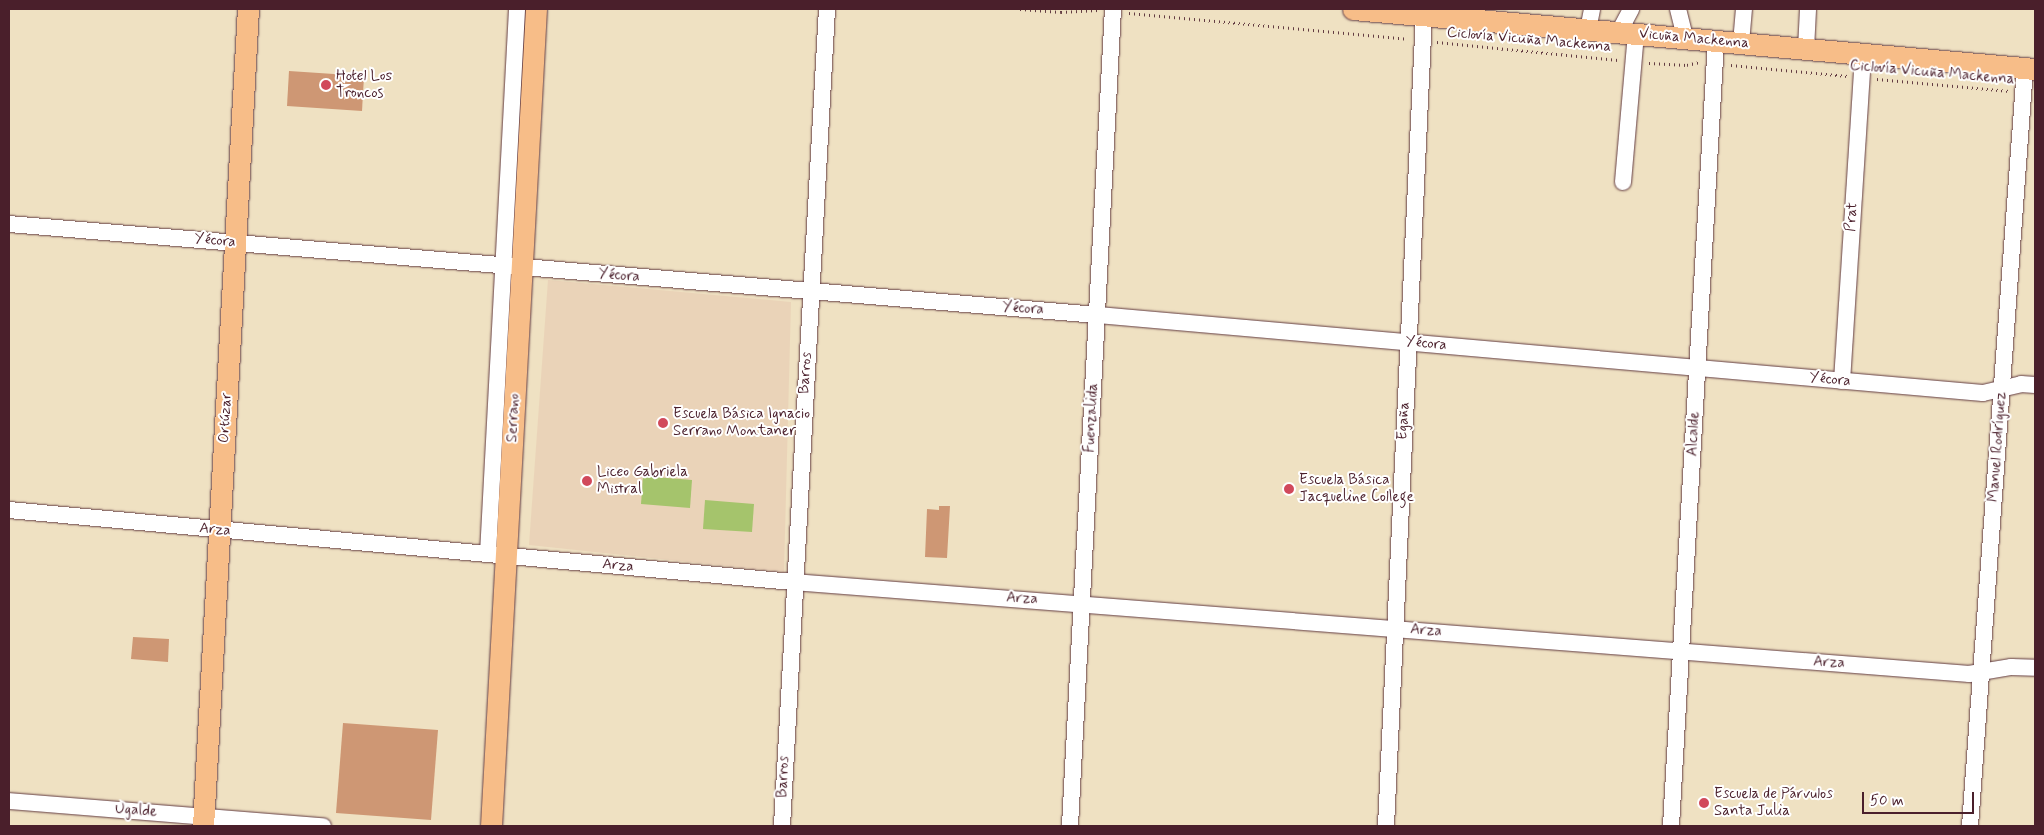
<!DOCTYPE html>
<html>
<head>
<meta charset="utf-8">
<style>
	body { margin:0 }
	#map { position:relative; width:2044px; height:835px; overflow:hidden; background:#efe1c2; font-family:Mynerve,sans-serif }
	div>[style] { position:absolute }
	.built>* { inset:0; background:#ead3b8 }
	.green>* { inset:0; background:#a5c46c }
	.building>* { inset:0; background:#ce9774 }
	.path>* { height:2.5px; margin-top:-1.25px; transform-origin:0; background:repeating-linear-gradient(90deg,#633c42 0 1px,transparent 0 5px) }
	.roads { filter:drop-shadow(0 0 1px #633c42) drop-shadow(0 0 1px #633c42) }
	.minor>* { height:16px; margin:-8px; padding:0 8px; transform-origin:8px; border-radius:8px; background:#fff }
	.major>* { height:21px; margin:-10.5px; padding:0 10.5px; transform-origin:10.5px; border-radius:10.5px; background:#f7bd88 }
	.dots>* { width:14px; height:14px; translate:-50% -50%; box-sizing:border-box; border:2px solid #fff; border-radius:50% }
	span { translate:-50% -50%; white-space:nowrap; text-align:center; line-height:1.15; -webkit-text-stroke:4px #fff; paint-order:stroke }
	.street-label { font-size:15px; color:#4a1f2b }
	.poi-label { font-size:15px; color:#4a1f2b }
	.left { translate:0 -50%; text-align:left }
	.frame { position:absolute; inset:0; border:10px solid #4a1f2b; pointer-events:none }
	.scale { position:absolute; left:1862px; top:792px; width:112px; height:22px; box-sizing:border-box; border:2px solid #4a1f2b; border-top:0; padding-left:6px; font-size:15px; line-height:18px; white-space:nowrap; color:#4a1f2b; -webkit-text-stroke:4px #fff; paint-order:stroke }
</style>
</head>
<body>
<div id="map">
	<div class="built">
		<div style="clip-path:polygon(548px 280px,791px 302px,784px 572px,529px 545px)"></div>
	</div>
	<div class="green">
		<div style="clip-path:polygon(643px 476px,692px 480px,690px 508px,641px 504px)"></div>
		<div style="clip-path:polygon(705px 500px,754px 504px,752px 532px,703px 529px)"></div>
	</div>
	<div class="building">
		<div style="clip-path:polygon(289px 71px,364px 76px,362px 111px,287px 106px)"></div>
		<div style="clip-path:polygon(939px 506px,950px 506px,947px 558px,925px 557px,927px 509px,939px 510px)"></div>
		<div style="clip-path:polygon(133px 637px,169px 639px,168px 662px,131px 659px)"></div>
		<div style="clip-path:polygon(343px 723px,438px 730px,431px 820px,336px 813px)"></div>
	</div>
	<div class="path">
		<div style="left:1020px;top:9px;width:41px;rotate:4.2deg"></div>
		<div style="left:1061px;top:12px;width:37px;rotate:-3deg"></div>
		<div style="left:1129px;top:13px;width:279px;rotate:5.3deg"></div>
		<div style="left:1437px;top:42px;width:182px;rotate:5.7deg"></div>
		<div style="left:1649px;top:63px;width:38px;rotate:3deg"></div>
		<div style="left:1687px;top:65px;width:13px;rotate:-13deg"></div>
		<div style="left:1731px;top:65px;width:117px;rotate:5.4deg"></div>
		<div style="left:1877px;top:79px;width:133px;rotate:5.2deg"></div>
	</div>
	<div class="roads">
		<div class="minor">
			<div style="left:1678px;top:9px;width:30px;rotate:76deg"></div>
			<div style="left:1588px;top:30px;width:21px;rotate:-79deg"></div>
			<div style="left:1619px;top:32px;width:26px;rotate:-62deg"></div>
			<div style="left:1741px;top:43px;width:34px;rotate:-85deg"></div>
			<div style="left:1806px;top:49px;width:40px;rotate:-87.1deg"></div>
			<div style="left:1623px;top:182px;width:149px;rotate:-85deg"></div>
			<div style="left:9px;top:224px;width:1093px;rotate:4.78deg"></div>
			<div style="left:1098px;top:315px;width:888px;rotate:5.04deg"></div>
			<div style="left:1983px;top:393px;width:39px;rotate:-13deg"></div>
			<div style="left:2021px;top:384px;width:14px;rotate:4deg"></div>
			<div style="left:1842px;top:381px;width:328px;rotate:-86.3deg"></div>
			<div style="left:9px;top:510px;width:787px;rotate:5.25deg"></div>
			<div style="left:793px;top:582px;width:1180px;rotate:4.47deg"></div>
			<div style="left:1969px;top:674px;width:43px;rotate:-9.5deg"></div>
			<div style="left:2011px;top:667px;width:24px;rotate:2deg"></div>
			<div style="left:488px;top:554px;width:546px;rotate:-86.95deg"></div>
			<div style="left:9px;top:801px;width:315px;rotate:4.6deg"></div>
			<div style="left:782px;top:826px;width:818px;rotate:-86.85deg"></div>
			<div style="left:1070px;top:826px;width:818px;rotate:-86.99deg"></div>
			<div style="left:1386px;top:826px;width:812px;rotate:-87.32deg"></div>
			<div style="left:1671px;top:826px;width:786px;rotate:-86.72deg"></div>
			<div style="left:1970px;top:826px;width:760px;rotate:-85.85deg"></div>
		</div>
		<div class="major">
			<div style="left:1353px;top:9px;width:685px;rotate:5.03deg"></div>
			<div style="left:203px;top:826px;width:818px;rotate:-86.85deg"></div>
			<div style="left:491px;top:826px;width:818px;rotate:-86.85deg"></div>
		</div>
	</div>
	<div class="dots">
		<div style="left:326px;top:85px;background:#d1495b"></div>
		<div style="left:663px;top:423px;background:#d1495b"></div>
		<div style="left:587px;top:481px;background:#d1495b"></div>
		<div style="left:1289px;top:489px;background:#d1495b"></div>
		<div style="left:1704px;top:803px;background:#d1495b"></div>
	</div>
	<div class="street-label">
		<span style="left:1694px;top:39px;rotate:5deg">Vicuña Mackenna</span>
		<span style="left:1529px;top:40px;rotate:5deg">Ciclovía Vicuña Mackenna</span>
		<span style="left:1932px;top:73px;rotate:5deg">Ciclovía Vicuña Mackenna</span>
		<span style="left:1852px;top:217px;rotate:-86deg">Prat</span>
		<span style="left:215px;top:241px;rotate:5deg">Yécora</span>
		<span style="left:619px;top:276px;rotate:5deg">Yécora</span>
		<span style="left:1023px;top:309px;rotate:4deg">Yécora</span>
		<span style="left:1426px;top:344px;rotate:5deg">Yécora</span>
		<span style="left:806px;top:373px;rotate:-86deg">Barros</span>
		<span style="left:1830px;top:380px;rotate:5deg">Yécora</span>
		<span style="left:226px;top:418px;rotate:-87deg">Ortúzar</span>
		<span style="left:514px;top:418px;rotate:-87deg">Serrano</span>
		<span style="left:1092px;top:418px;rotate:-87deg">Fuenzalida</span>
		<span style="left:1404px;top:421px;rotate:-87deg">Egaña</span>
		<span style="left:1694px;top:434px;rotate:-87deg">Alcalde</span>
		<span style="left:1998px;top:447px;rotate:-86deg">Manuel Rodríguez</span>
		<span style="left:215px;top:530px;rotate:5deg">Arza</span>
		<span style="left:618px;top:566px;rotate:5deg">Arza</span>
		<span style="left:1022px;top:599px;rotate:4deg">Arza</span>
		<span style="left:1426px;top:631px;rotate:5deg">Arza</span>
		<span style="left:1829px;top:663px;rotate:4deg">Arza</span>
		<span style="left:784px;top:777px;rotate:-87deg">Barros</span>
		<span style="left:136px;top:811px;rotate:4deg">Ugalde</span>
	</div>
	<div class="poi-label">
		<span class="left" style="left:336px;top:85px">Hotel Los<br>Troncos</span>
		<span class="left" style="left:673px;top:423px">Escuela Básica Ignacio<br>Serrano Montaner</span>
		<span class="left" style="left:597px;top:481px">Liceo Gabriela<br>Mistral</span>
		<span class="left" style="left:1299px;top:489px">Escuela Básica<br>Jacqueline College</span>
		<span class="left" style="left:1714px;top:803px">Escuela de Párvulos<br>Santa Julia</span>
	</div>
	<div class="frame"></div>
	<div class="scale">50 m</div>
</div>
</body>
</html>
